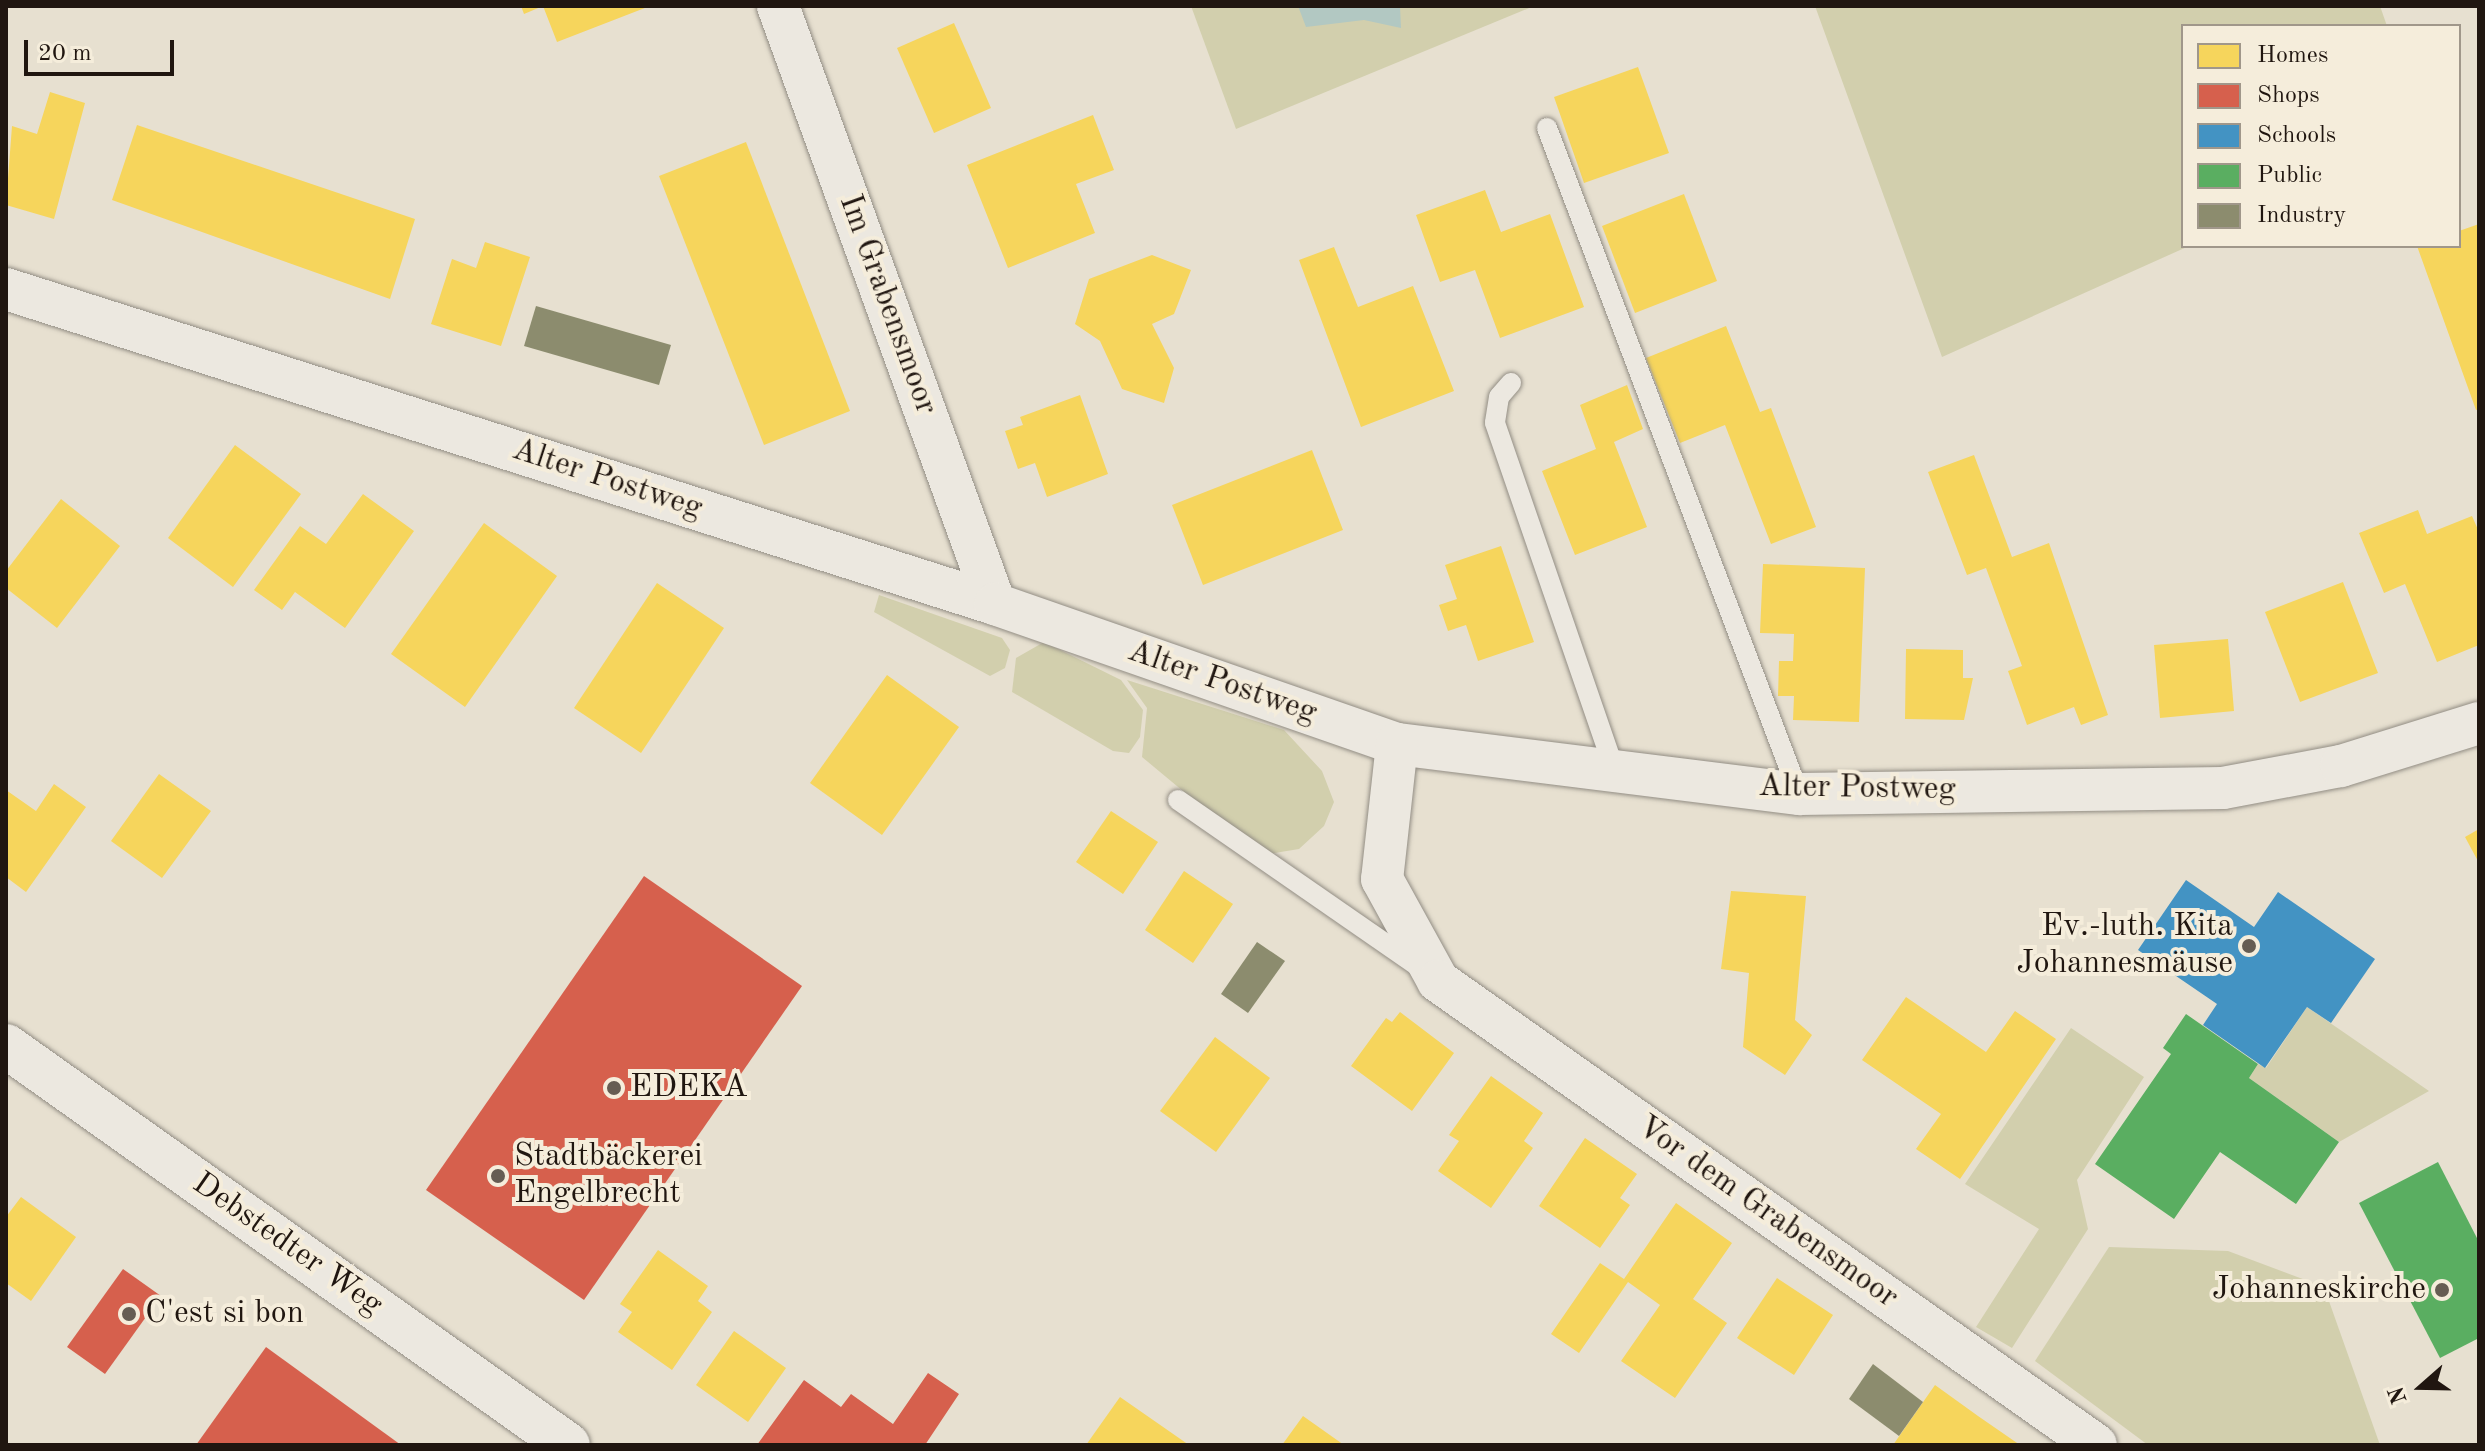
<!DOCTYPE html>
<html>
<head>
<meta charset="utf-8">
<style>
	body { margin:0 }
	#map { position:relative; width:2485px; height:1451px; overflow:hidden; background:#e7e0d0; font-family:"Old Standard TT",serif }
	div>[style] { position:absolute }
	.green>* { inset:0; background:#d2cfad }
	.water>* { inset:0; background:#b2c8c2 }
	.homes>* { inset:0; background:#f6d55c }
	.shops>* { inset:0; background:#d6604d }
	.schools>* { inset:0; background:#4393c3 }
	.public>* { inset:0; background:#5aae61 }
	.industry>* { inset:0; background:#8c8c6e }
	.roads { filter:drop-shadow(0 0 2px #928d84) drop-shadow(0 0 2px #928d84) }
	.lane>* { height:20px; margin:-10px; padding:0 10px; transform-origin:10px; border-radius:10px; background:#ece8e0 }
	.street>* { height:42px; margin:-21px; padding:0 21px; transform-origin:21px; border-radius:21px; background:#ece8e0 }
	.secondary>* { height:44px; margin:-22px; padding:0 22px; transform-origin:22px; border-radius:22px; background:#ece8e0 }
	.dots>* { width:22px; height:22px; translate:-50% -50%; box-sizing:border-box; border:4px solid #f5eddb; border-radius:50% }
	span { translate:-50% -50%; white-space:nowrap; text-align:center; line-height:1.15; -webkit-text-stroke:8px #f5eddb; paint-order:stroke }
	.street-label { font-size:32px; color:#201610 }
	.poi-label { font-size:32px; color:#201610 }
	.right { translate:-100% -50%; text-align:right }
	.left { translate:0 -50%; text-align:left }
	.frame { position:absolute; inset:0; border:8px solid #201610; pointer-events:none }
	.legend { position:absolute; left:2181px; top:24px; width:280px; height:224px; box-sizing:border-box; background:#f5eddb; border:2px solid #a0978a; margin:0; padding:10px 14px; list-style:none; font-size:24px; color:#201610 }
	.legend li { display:flex; align-items:center; gap:16px; height:40px }
	.legend b { width:40px; border:2px solid #a0978a }
	.north { position:absolute; left:2381px; top:1347px; width:80px; height:80px; -webkit-text-stroke:6px #f5eddb; paint-order:stroke; rotate:250deg; font-size:22px; font-weight:700; line-height:32px; text-align:center; color:#201610 }
	.north::after { content:''; display:block; margin:auto; width:28px; height:36px; background:#201610; clip-path:polygon(50% 0,100% 100%,50% 72%,0 100%) }
	.scale { position:absolute; left:24px; top:40px; width:150px; height:36px; box-sizing:border-box; border:4px solid #201610; border-top:0; padding-left:10px; font-size:24px; line-height:28px; white-space:nowrap; color:#201610; -webkit-text-stroke:6px #f5eddb; paint-order:stroke }
</style>
</head>
<body>
<div id="map">
	<div class="green">
		<div style="clip-path:polygon(1191px 6px,1534px 6px,1236px 129px)"></div>
		<div style="clip-path:polygon(1815px 6px,2380px 6px,2387px 26px,2183px 26px,2183px 246px,2189px 246px,1942px 357px)"></div>
		<div style="clip-path:polygon(879px 595px,1002px 638px,1010px 650px,1005px 668px,990px 676px,874px 612px)"></div>
		<div style="clip-path:polygon(1044px 642px,1121px 680px,1143px 710px,1140px 737px,1129px 753px,1113px 751px,1012px 692px,1016px 658px)"></div>
		<div style="clip-path:polygon(1127px 680px,1284px 730px,1322px 771px,1334px 802px,1324px 826px,1299px 849px,1268px 854px,1219px 821px,1142px 757px,1147px 708px)"></div>
		<div style="clip-path:polygon(2307px 1007px,2429px 1091px,2339px 1142px,2249px 1078px,2258px 1064px,2266px 1068px)"></div>
		<div style="clip-path:polygon(2071px 1028px,2144px 1077px,2077px 1180px,2088px 1229px,2012px 1348px,1976px 1327px,2039px 1229px,1965px 1184px)"></div>
		<div style="clip-path:polygon(2109px 1247px,2228px 1251px,2324px 1287px,2380px 1445px,2148px 1445px,2035px 1361px)"></div>
	</div>
	<div class="water">
		<div style="clip-path:polygon(1298px 6px,1400px 6px,1401px 28px,1364px 20px,1306px 27px)"></div>
	</div>
	<div class="homes">
		<div style="clip-path:polygon(521px 6px,650px 6px,557px 42px,543px 6px,524px 14px)"></div>
		<div style="clip-path:polygon(954px 23px,991px 108px,934px 133px,897px 48px)"></div>
		<div style="clip-path:polygon(1638px 67px,1669px 153px,1584px 183px,1554px 97px)"></div>
		<div style="clip-path:polygon(50px 92px,85px 103px,54px 219px,6px 205px,12px 126px,37px 134px)"></div>
		<div style="clip-path:polygon(1093px 115px,1114px 170px,1076px 184px,1095px 233px,1008px 268px,967px 165px)"></div>
		<div style="clip-path:polygon(137px 125px,415px 219px,390px 299px,112px 200px)"></div>
		<div style="clip-path:polygon(746px 142px,850px 411px,764px 445px,659px 176px)"></div>
		<div style="clip-path:polygon(1485px 190px,1501px 232px,1550px 214px,1584px 307px,1500px 338px,1475px 270px,1440px 282px,1416px 215px)"></div>
		<div style="clip-path:polygon(1684px 194px,1717px 281px,1635px 313px,1602px 226px)"></div>
		<div style="clip-path:polygon(2479px 224px,2479px 409px,2476px 410px,2417px 246px,2459px 246px,2459px 231px)"></div>
		<div style="clip-path:polygon(485px 242px,530px 257px,501px 346px,431px 324px,452px 259px,476px 268px)"></div>
		<div style="clip-path:polygon(1334px 247px,1358px 307px,1413px 286px,1454px 391px,1361px 427px,1299px 260px)"></div>
		<div style="clip-path:polygon(1152px 255px,1191px 270px,1174px 314px,1152px 324px,1174px 368px,1164px 403px,1122px 389px,1100px 341px,1075px 324px,1089px 279px)"></div>
		<div style="clip-path:polygon(1726px 326px,1760px 412px,1771px 408px,1816px 527px,1771px 544px,1725px 425px,1680px 443px,1646px 358px)"></div>
		<div style="clip-path:polygon(1627px 385px,1643px 429px,1614px 442px,1647px 527px,1575px 555px,1542px 471px,1596px 449px,1580px 405px)"></div>
		<div style="clip-path:polygon(1080px 395px,1108px 474px,1047px 497px,1035px 463px,1018px 469px,1005px 431px,1023px 425px,1020px 417px)"></div>
		<div style="clip-path:polygon(235px 445px,301px 494px,233px 587px,168px 538px)"></div>
		<div style="clip-path:polygon(1312px 450px,1343px 530px,1203px 585px,1172px 505px)"></div>
		<div style="clip-path:polygon(1974px 455px,2012px 557px,2049px 543px,2108px 715px,2081px 725px,2074px 707px,2027px 725px,2008px 671px,2022px 666px,1986px 568px,1967px 575px,1928px 472px)"></div>
		<div style="clip-path:polygon(363px 494px,414px 531px,345px 628px,295px 592px,282px 610px,254px 590px,300px 526px,326px 544px)"></div>
		<div style="clip-path:polygon(61px 499px,120px 546px,57px 628px,6px 588px,6px 571px)"></div>
		<div style="clip-path:polygon(2418px 510px,2427px 534px,2472px 516px,2479px 532px,2479px 645px,2437px 662px,2405px 584px,2384px 593px,2359px 533px)"></div>
		<div style="clip-path:polygon(484px 523px,557px 576px,465px 707px,391px 654px)"></div>
		<div style="clip-path:polygon(1501px 546px,1534px 642px,1478px 661px,1466px 625px,1448px 631px,1439px 605px,1457px 599px,1445px 565px)"></div>
		<div style="clip-path:polygon(1763px 564px,1865px 568px,1859px 722px,1793px 720px,1794px 696px,1778px 696px,1779px 661px,1793px 661px,1794px 634px,1760px 633px)"></div>
		<div style="clip-path:polygon(2343px 582px,2378px 673px,2300px 702px,2265px 612px)"></div>
		<div style="clip-path:polygon(657px 583px,724px 628px,641px 753px,574px 708px)"></div>
		<div style="clip-path:polygon(2228px 639px,2234px 711px,2160px 718px,2154px 645px)"></div>
		<div style="clip-path:polygon(1906px 649px,1963px 650px,1963px 678px,1973px 678px,1964px 720px,1905px 719px)"></div>
		<div style="clip-path:polygon(887px 675px,959px 727px,882px 835px,810px 783px)"></div>
		<div style="clip-path:polygon(159px 774px,211px 811px,162px 878px,111px 841px)"></div>
		<div style="clip-path:polygon(54px 784px,86px 807px,26px 892px,6px 877px,6px 790px,36px 811px)"></div>
		<div style="clip-path:polygon(1111px 811px,1158px 842px,1123px 894px,1076px 862px)"></div>
		<div style="clip-path:polygon(2479px 829px,2479px 863px,2465px 837px)"></div>
		<div style="clip-path:polygon(1184px 871px,1233px 904px,1193px 963px,1145px 930px)"></div>
		<div style="clip-path:polygon(1731px 891px,1806px 896px,1795px 1020px,1812px 1035px,1785px 1075px,1743px 1047px,1749px 973px,1721px 969px)"></div>
		<div style="clip-path:polygon(1906px 997px,1986px 1052px,2015px 1011px,2056px 1039px,1960px 1179px,1916px 1149px,1941px 1114px,1862px 1060px)"></div>
		<div style="clip-path:polygon(1400px 1012px,1454px 1053px,1412px 1111px,1351px 1066px,1386px 1018px,1392px 1022px)"></div>
		<div style="clip-path:polygon(1215px 1037px,1270px 1078px,1216px 1152px,1160px 1111px)"></div>
		<div style="clip-path:polygon(1491px 1076px,1543px 1113px,1524px 1141px,1533px 1148px,1491px 1208px,1438px 1171px,1459px 1141px,1449px 1135px)"></div>
		<div style="clip-path:polygon(1585px 1138px,1637px 1174px,1620px 1198px,1630px 1205px,1600px 1248px,1539px 1206px)"></div>
		<div style="clip-path:polygon(21px 1197px,76px 1237px,31px 1301px,6px 1283px,6px 1217px)"></div>
		<div style="clip-path:polygon(1676px 1203px,1732px 1243px,1693px 1299px,1727px 1323px,1675px 1398px,1621px 1361px,1660px 1305px,1628px 1282px,1579px 1353px,1551px 1334px,1600px 1263px,1624px 1279px)"></div>
		<div style="clip-path:polygon(658px 1250px,708px 1286px,698px 1301px,712px 1312px,672px 1370px,618px 1332px,632px 1312px,620px 1304px)"></div>
		<div style="clip-path:polygon(1777px 1278px,1833px 1315px,1794px 1375px,1737px 1338px)"></div>
		<div style="clip-path:polygon(734px 1331px,786px 1368px,748px 1422px,696px 1385px)"></div>
		<div style="clip-path:polygon(1935px 1385px,1978px 1416px,2020px 1445px,1893px 1445px)"></div>
		<div style="clip-path:polygon(1120px 1397px,1189px 1445px,1086px 1445px)"></div>
		<div style="clip-path:polygon(1303px 1416px,1344px 1445px,1282px 1445px)"></div>
	</div>
	<div class="shops">
		<div style="clip-path:polygon(644px 876px,802px 986px,584px 1300px,426px 1190px)"></div>
		<div style="clip-path:polygon(123px 1269px,161px 1296px,105px 1374px,67px 1347px)"></div>
		<div style="clip-path:polygon(266px 1347px,401px 1445px,196px 1445px)"></div>
		<div style="clip-path:polygon(928px 1373px,959px 1394px,925px 1445px,757px 1445px,804px 1380px,841px 1407px,851px 1394px,893px 1424px)"></div>
	</div>
	<div class="schools">
		<div style="clip-path:polygon(2186px 880px,2254px 927px,2278px 892px,2375px 959px,2331px 1023px,2307px 1007px,2265px 1068px,2203px 1025px,2217px 1004px,2138px 950px)"></div>
	</div>
	<div class="public">
		<div style="clip-path:polygon(2186px 1014px,2258px 1064px,2249px 1078px,2339px 1142px,2296px 1204px,2220px 1152px,2174px 1219px,2095px 1164px,2171px 1054px,2163px 1048px)"></div>
		<div style="clip-path:polygon(2438px 1162px,2479px 1242px,2479px 1338px,2440px 1358px,2359px 1203px)"></div>
	</div>
	<div class="industry">
		<div style="clip-path:polygon(536px 306px,671px 345px,659px 385px,524px 346px)"></div>
		<div style="clip-path:polygon(1257px 942px,1285px 961px,1248px 1013px,1221px 994px)"></div>
		<div style="clip-path:polygon(1873px 1364px,1923px 1402px,1899px 1436px,1849px 1399px)"></div>
	</div>
	<div class="roads">
		<div class="lane">
			<div style="left:1547px;top:128px;width:712px;rotate:69.27deg"></div>
			<div style="left:1511px;top:383px;width:18px;rotate:131deg"></div>
			<div style="left:1499px;top:397px;width:26px;rotate:99deg"></div>
			<div style="left:1495px;top:423px;width:366px;rotate:71deg"></div>
			<div style="left:1178px;top:800px;width:297px;rotate:34.7deg"></div>
		</div>
		<div class="street">
			<div style="left:778px;top:6px;width:636px;rotate:70.06deg"></div>
			<div style="left:6px;top:289px;width:1038px;rotate:17.67deg"></div>
			<div style="left:995px;top:604px;width:426px;rotate:19.2deg"></div>
			<div style="left:1397px;top:744px;width:405px;rotate:7.1deg"></div>
			<div style="left:1799px;top:794px;width:424px;rotate:-0.8deg"></div>
			<div style="left:2223px;top:788px;width:120px;rotate:-10.6deg"></div>
			<div style="left:2341px;top:766px;width:145px;rotate:-17.3deg"></div>
			<div style="left:1397px;top:744px;width:136px;rotate:96.3deg"></div>
			<div style="left:1382px;top:879px;width:116px;rotate:61.2deg"></div>
			<div style="left:1438px;top:981px;width:805px;rotate:35.19deg"></div>
		</div>
		<div class="secondary">
			<div style="left:6px;top:1046px;width:689px;rotate:35.37deg"></div>
		</div>
	</div>
	<div class="dots">
		<div style="left:2249px;top:946px;background:#665d53"></div>
		<div style="left:614px;top:1088px;background:#665d53"></div>
		<div style="left:498px;top:1176px;background:#665d53"></div>
		<div style="left:2442px;top:1290px;background:#665d53"></div>
		<div style="left:129px;top:1314px;background:#665d53"></div>
	</div>
	<div class="street-label">
		<span style="left:887px;top:305px;rotate:70deg">Im Grabensmoor</span>
		<span style="left:607px;top:480px;rotate:18deg">Alter Postweg</span>
		<span style="left:1222px;top:683px;rotate:19deg">Alter Postweg</span>
		<span style="left:1857px;top:789px;rotate:1deg">Alter Postweg</span>
		<span style="left:1767px;top:1213px;rotate:35deg">Vor dem Grabensmoor</span>
		<span style="left:287px;top:1245px;rotate:35deg">Debstedter Weg</span>
	</div>
	<div class="poi-label">
		<span class="right" style="left:2233px;top:946px">Ev.-luth. Kita<br>Johannesmäuse</span>
		<span class="left" style="left:630px;top:1088px">EDEKA</span>
		<span class="left" style="left:514px;top:1176px">Stadtbäckerei<br>Engelbrecht</span>
		<span class="right" style="left:2426px;top:1290px">Johanneskirche</span>
		<span class="left" style="left:145px;top:1314px">C'est si bon</span>
	</div>
	<div class="frame"></div>
	<ul class="legend">
	<li><b style="height:22px;background:#f6d55c"></b>Homes</li>
	<li><b style="height:22px;background:#d6604d"></b>Shops</li>
	<li><b style="height:22px;background:#4393c3"></b>Schools</li>
	<li><b style="height:22px;background:#5aae61"></b>Public</li>
	<li><b style="height:22px;background:#8c8c6e"></b>Industry</li>
	</ul>
	<div class="north">N</div>
	<div class="scale">20 m</div>
</div>
</body>
</html>
